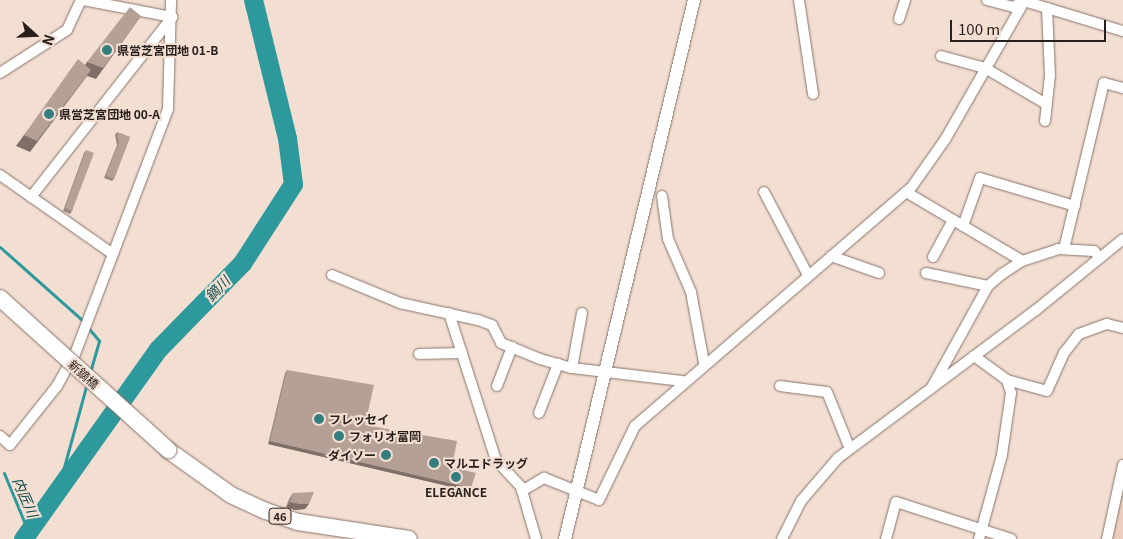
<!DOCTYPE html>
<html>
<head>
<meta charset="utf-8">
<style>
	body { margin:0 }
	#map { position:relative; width:1123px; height:539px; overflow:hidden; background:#f3ded2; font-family:Georgia,"Noto Sans JP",serif }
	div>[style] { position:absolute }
	.built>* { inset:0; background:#eccfbf }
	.stream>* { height:3px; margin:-1.5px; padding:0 1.5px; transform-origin:1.5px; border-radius:1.5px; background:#2e999d }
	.river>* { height:19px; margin:-9.5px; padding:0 9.5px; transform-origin:9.5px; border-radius:9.5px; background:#2e999d }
	.roads { filter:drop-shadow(0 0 1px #867369) drop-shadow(0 0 1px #867369) }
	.minor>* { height:10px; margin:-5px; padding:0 5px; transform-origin:5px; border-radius:5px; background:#fff }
	.tertiary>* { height:12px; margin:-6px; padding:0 6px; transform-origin:6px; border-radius:6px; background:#fff }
	.primary>* { height:16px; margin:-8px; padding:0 8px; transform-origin:8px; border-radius:8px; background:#fff }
	.bridges { filter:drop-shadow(0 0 1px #867369) drop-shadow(0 0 1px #867369) }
	.primary-bridge>* { height:16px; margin:-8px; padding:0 8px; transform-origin:8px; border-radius:8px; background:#fff }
	.wall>* { inset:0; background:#9b8a80 }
	.shaded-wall>* { inset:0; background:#7e7068 }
	.building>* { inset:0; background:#b4a095 }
	.dots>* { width:14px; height:14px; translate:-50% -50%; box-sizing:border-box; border:2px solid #f3ded2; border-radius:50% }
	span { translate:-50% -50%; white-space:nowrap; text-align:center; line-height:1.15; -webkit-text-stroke:4px #f3ded2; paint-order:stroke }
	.shield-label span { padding:1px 4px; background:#f3ded2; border:1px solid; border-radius:4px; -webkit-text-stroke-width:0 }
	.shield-label { font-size:11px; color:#271f1b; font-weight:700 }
	.poi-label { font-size:12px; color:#271f1b; font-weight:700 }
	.left { translate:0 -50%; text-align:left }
	.right { translate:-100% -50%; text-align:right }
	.street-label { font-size:12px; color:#271f1b }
	.water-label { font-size:14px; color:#09494b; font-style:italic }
	.north { position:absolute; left:10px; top:10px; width:50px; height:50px; -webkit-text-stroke:4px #f3ded2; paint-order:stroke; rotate:110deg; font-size:14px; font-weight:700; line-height:20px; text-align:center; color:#271f1b }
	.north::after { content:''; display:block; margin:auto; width:18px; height:22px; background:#271f1b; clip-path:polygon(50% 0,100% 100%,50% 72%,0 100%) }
	.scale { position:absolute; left:950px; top:20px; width:156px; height:22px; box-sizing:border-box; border:2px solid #271f1b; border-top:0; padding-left:6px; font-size:15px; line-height:18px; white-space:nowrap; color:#271f1b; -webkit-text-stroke:4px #f3ded2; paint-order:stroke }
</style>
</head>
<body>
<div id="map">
	<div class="built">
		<div style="clip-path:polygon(1123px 486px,1123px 539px,1111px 539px)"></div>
	</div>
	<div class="stream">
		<div style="left:0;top:247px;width:107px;rotate:41.6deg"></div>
		<div style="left:80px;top:318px;width:30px;rotate:50deg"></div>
		<div style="left:99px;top:341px;width:32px;rotate:106deg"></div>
		<div style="left:4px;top:473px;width:63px;rotate:67.5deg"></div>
		<div style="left:58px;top:489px;width:110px;rotate:-74.7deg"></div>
	</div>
	<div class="river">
		<div style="left:23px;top:539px;width:233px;rotate:-54.6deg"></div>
		<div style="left:158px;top:349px;width:120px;rotate:-45.7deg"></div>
		<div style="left:242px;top:263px;width:94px;rotate:-57.2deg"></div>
		<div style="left:293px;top:184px;width:46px;rotate:-97.4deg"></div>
		<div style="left:287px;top:138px;width:142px;rotate:-103.8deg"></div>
	</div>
	<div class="roads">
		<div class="minor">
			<div style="left:83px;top:0;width:91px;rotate:10.8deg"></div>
			<div style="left:799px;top:0;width:95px;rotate:81.5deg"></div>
			<div style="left:987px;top:0;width:27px;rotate:15deg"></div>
			<div style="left:1013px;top:7px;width:13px;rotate:-29deg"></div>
			<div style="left:1024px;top:1px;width:103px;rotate:16.9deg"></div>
			<div style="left:899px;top:19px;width:20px;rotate:-72deg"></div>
			<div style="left:941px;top:56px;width:46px;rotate:15.3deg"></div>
			<div style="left:985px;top:68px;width:71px;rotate:30.5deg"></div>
			<div style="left:0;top:73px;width:80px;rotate:-32.7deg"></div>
			<div style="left:67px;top:30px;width:33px;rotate:-65deg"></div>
			<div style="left:1045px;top:121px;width:46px;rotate:-83.8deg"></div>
			<div style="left:1050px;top:75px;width:67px;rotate:-92.6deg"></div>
			<div style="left:0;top:175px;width:138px;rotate:35deg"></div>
			<div style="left:764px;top:192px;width:94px;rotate:62.1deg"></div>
			<div style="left:906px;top:192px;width:135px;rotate:30.7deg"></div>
			<div style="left:662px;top:196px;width:43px;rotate:82.1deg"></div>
			<div style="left:668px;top:239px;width:58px;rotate:66.5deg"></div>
			<div style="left:691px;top:292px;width:72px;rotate:79.6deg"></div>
			<div style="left:31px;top:197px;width:229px;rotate:-51.9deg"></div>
			<div style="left:963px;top:226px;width:51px;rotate:-70.5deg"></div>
			<div style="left:980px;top:178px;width:99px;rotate:16.4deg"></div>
			<div style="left:1064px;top:249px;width:171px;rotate:-76.5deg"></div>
			<div style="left:1104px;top:83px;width:20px;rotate:15deg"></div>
			<div style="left:831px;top:256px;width:51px;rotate:19.5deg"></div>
			<div style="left:933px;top:257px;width:42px;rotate:-61.6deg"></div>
			<div style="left:926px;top:273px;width:63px;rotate:11.8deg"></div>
			<div style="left:332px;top:275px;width:74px;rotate:22.4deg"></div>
			<div style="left:400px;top:303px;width:80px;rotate:12.3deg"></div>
			<div style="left:478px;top:320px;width:15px;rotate:20deg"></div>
			<div style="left:492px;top:325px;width:20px;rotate:63deg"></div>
			<div style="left:501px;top:343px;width:42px;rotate:22.3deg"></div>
			<div style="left:540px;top:359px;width:33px;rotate:16deg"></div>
			<div style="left:572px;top:368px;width:111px;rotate:6.7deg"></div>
			<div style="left:449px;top:313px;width:154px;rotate:72.3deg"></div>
			<div style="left:496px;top:460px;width:37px;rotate:47deg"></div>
			<div style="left:521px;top:487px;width:54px;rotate:73.9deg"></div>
			<div style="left:419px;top:354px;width:43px;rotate:-1.3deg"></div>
			<div style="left:974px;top:356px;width:41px;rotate:36deg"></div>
			<div style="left:1007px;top:380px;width:14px;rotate:73deg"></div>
			<div style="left:1011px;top:393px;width:63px;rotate:98.3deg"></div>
			<div style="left:1002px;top:455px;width:87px;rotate:105.3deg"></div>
			<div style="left:572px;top:368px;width:56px;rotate:-79.7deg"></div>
			<div style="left:1007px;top:380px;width:41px;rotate:15.4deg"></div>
			<div style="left:1047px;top:391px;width:42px;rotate:-65.9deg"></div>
			<div style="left:1064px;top:353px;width:24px;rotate:-52deg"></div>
			<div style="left:1079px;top:334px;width:30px;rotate:-20deg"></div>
			<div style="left:1107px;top:324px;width:16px;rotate:14deg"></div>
			<div style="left:497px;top:386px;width:42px;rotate:-69deg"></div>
			<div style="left:780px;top:386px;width:47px;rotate:7.3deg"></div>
			<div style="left:827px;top:392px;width:61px;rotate:68deg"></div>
			<div style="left:932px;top:387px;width:115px;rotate:-61deg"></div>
			<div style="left:988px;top:286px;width:18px;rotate:-41deg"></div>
			<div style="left:1002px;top:274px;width:24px;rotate:-33deg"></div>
			<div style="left:1022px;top:261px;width:38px;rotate:-18deg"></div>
			<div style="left:1058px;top:249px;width:36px;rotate:3deg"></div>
			<div style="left:1094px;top:251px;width:9px;rotate:49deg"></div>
			<div style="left:539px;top:413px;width:53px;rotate:-68.8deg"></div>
			<div style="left:0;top:436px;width:13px;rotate:42deg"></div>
			<div style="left:10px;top:445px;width:75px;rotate:-51.5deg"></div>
			<div style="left:57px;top:386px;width:37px;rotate:-61deg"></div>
			<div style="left:75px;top:354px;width:262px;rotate:-69.2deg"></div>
			<div style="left:168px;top:109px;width:109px;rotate:-88.4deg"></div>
			<div style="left:522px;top:491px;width:26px;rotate:-31deg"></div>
			<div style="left:544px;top:478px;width:59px;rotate:21.8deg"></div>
			<div style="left:599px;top:500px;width:82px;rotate:-64.1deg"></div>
			<div style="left:635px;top:426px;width:364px;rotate:-40.8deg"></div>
			<div style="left:911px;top:188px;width:61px;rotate:-55deg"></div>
			<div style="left:946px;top:138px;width:159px;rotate:-60.2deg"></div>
			<div style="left:782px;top:539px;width:42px;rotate:-63.4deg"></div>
			<div style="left:801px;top:501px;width:57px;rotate:-49.3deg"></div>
			<div style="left:838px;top:458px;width:247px;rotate:-36.8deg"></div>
			<div style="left:1036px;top:310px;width:112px;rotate:-39.2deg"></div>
			<div style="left:886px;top:539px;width:38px;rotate:-75deg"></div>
			<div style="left:896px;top:502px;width:121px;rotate:17.8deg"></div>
			<div style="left:1107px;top:539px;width:76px;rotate:-77.8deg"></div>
		</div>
		<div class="tertiary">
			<div style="left:565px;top:539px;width:554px;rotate:-76.54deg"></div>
		</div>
		<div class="primary">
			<div style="left:168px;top:450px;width:77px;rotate:35.5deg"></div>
			<div style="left:231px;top:495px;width:38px;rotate:25deg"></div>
			<div style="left:266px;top:511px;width:34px;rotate:19deg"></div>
			<div style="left:298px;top:522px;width:112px;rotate:8.7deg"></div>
		</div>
	</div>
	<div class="bridges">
		<div class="primary-bridge">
			<div style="left:0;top:298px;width:227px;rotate:42.1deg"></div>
		</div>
	</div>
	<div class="wall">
		<div style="clip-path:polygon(117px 132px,130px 137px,114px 179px,112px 181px,104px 178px,117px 145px,115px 135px)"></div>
		<div style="clip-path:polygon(86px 150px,72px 211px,70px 214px,63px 211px,84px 153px)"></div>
		<div style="clip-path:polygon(287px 370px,365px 425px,452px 467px,469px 491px,268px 444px,285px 373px)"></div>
		<div style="clip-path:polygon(293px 493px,305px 509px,295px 510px,286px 507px,289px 499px)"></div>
	</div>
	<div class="shaded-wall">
		<div style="clip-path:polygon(141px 16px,96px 79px,87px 76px,30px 152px,16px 146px,24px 135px,80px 73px,87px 62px)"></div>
		<div style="clip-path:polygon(270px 441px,471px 488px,469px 491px,268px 444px)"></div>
		<div style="clip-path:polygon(290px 502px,309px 504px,305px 509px,295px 510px,286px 507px)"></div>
	</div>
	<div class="building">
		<div style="clip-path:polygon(130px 7px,141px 16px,103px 68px,87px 62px)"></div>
		<div style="clip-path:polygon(78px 59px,91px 70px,37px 141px,24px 135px)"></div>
		<div style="clip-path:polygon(117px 132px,130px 137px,114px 179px,106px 175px,119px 142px)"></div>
		<div style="clip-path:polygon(86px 150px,94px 153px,72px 211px,65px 208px)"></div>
		<div style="clip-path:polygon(287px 370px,374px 385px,365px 425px,457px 441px,452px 467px,476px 473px,471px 488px,270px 441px)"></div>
		<div style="clip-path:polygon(314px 492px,309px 504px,299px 504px,290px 502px,293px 493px)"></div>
	</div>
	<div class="dots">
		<div style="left:107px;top:50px;background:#357e80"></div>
		<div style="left:49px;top:114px;background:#357e80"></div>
		<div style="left:319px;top:419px;background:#357e80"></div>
		<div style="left:339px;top:436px;background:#357e80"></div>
		<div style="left:386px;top:455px;background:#357e80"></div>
		<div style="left:434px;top:463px;background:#357e80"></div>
		<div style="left:456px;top:477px;background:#357e80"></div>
	</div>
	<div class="shield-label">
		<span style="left:280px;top:516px">46</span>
	</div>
	<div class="poi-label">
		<span class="left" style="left:117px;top:50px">県営芝宮団地 01-B</span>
		<span class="left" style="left:59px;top:114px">県営芝宮団地 00-A</span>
		<span class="left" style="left:329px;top:419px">フレッセイ</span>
		<span class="left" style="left:349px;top:436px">フォリオ富岡</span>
		<span class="right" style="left:376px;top:455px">ダイソー</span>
		<span class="left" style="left:444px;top:463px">マルエドラッグ</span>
		<span style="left:456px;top:492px">ELEGANCE</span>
	</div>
	<div class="street-label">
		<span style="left:84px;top:374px;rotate:42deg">新鏑橋</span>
	</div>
	<div class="water-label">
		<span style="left:217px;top:288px;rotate:-46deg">鏑川</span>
		<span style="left:26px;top:497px;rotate:67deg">内匠川</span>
	</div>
	<div class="north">N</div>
	<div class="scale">100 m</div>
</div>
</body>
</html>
